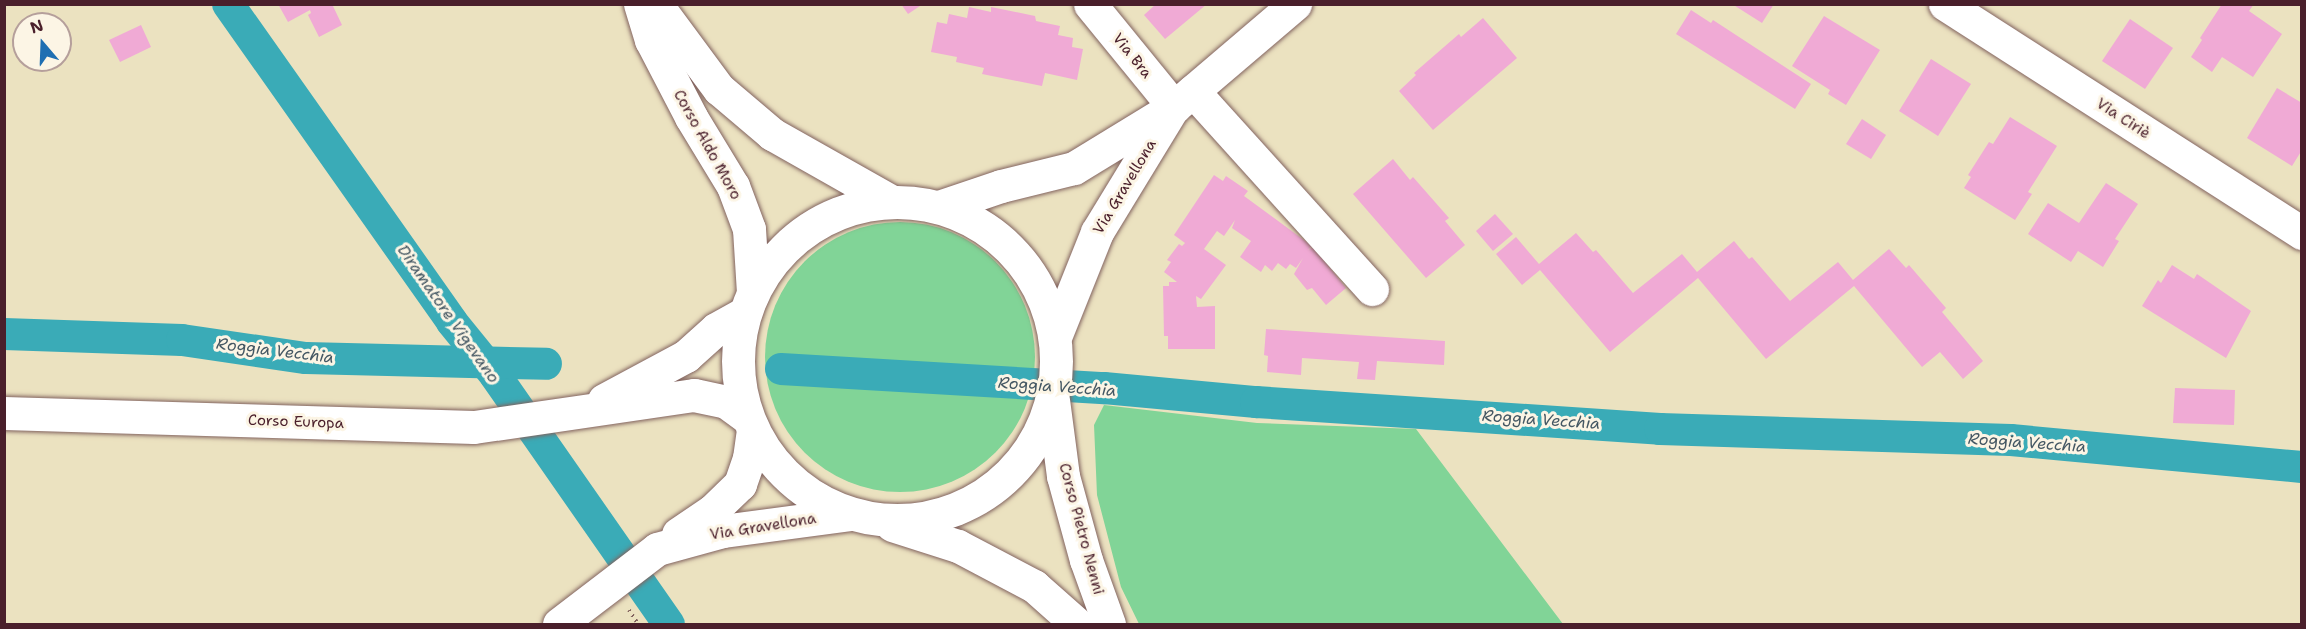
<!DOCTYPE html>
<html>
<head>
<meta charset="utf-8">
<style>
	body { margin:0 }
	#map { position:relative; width:2306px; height:629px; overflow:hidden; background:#ebe2c0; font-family:"Shantell Sans",sans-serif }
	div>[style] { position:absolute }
	.green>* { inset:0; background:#81d497 }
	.round { border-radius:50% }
	.canal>* { height:32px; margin:-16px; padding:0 16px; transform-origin:16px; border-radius:16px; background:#3aabb7 }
	.building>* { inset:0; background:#f0aad5 }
	.path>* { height:4px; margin-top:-2px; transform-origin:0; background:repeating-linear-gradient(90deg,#82635f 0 1.5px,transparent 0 6px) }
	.roads { filter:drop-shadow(0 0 2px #82635f) drop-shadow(0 0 2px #82635f) }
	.minor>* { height:33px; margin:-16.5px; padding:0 16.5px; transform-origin:16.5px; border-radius:16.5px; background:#fff }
	.major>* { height:33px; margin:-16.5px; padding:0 16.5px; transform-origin:16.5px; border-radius:16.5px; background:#fff }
	.major>.ring { margin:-16.5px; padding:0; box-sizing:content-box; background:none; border:33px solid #fff; border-radius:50% }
	span { translate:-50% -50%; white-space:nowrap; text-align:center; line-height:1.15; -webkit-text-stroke:6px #fcf5e5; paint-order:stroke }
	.street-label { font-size:15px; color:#4a1f2b }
	.water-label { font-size:16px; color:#445763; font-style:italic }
	.frame { position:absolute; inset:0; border:6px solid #4a1f2b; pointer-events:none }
	.north { position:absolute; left:12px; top:12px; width:60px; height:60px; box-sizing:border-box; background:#fcf5e5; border:2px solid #b59f9b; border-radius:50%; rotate:341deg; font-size:16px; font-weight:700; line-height:24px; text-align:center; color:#4a1f2b }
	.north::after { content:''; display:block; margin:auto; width:21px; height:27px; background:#1f6fb2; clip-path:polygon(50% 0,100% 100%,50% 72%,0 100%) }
</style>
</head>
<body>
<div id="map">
	<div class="green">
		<div class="round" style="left:765px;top:222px;width:270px;height:270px"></div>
		<div style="clip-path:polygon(1104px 405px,1257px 423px,1416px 429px,1563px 624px,1139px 624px,1121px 587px,1097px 495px,1094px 425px)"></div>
	</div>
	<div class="canal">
		<div style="left:228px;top:4px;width:389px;rotate:54.8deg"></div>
		<div style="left:452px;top:322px;width:68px;rotate:50.9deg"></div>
		<div style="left:495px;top:375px;width:304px;rotate:55.1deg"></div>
		<div style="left:4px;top:334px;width:178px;rotate:1.9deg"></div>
		<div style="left:182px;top:340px;width:125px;rotate:8.3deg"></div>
		<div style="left:306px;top:358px;width:240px;rotate:1.4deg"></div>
		<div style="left:781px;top:369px;width:324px;rotate:3.4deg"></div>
		<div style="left:1104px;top:388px;width:153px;rotate:5.3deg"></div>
		<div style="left:1256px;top:402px;width:405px;rotate:3.8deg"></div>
		<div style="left:1660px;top:429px;width:351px;rotate:1.8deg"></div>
		<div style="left:2011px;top:440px;width:292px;rotate:5.3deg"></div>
	</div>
	<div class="building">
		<div style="clip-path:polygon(278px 4px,332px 4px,342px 25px,319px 37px,308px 15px,311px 13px,310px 10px,288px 22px)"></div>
		<div style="clip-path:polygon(901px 4px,923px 4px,908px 14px)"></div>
		<div style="clip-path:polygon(1156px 4px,1207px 4px,1165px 39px,1144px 15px)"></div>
		<div style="clip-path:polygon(1732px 4px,1774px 4px,1762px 23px)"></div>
		<div style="clip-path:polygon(2222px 4px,2254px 4px,2249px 11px,2282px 34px,2253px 77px,2222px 57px,2212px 72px,2191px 57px,2202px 40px,2200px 38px)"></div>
		<div style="clip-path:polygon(969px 7px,991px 12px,991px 7px,1035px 16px,1036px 21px,1060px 26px,1058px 35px,1073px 38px,1072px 47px,1083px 49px,1077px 80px,1045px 73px,1042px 86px,982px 74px,984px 68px,956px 62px,957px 57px,931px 52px,937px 22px,947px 24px,949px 14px,967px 18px)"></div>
		<div style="clip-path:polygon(1691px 10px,1711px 23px,1713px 20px,1811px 84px,1795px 109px,1676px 34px)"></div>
		<div style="clip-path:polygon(1824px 16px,1880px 50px,1846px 105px,1828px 94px,1830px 90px,1792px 66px)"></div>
		<div style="clip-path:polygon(1483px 18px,1517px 58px,1433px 130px,1399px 91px,1416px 75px,1414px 73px,1459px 34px,1461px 37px)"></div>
		<div style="clip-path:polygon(2130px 19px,2173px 48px,2145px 89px,2102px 61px)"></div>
		<div style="clip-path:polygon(141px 25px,151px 47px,120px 62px,109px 40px)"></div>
		<div style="clip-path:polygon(1931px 59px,1971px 84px,1938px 136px,1899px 111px)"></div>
		<div style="clip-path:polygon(2277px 88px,2302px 103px,2302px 150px,2292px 166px,2247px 138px)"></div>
		<div style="clip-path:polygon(2010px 117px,2057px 146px,2028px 192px,2032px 194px,2015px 220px,1964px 188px,1971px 177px,1968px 175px,1989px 142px,1993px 144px)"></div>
		<div style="clip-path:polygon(1862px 119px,1886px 135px,1871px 159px,1846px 144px)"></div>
		<div style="clip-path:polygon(1393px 159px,1410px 180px,1413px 177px,1449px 218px,1445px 221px,1465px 245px,1426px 278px,1353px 194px)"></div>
		<div style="clip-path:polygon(1214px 175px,1223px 181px,1226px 176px,1248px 191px,1244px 196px,1312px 246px,1308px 250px,1313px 247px,1346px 288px,1326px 305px,1312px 288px,1307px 290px,1294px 274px,1303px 258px,1296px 268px,1290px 264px,1286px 269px,1278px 263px,1272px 271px,1265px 265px,1261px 272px,1240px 257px,1251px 241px,1232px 228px,1235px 220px,1224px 236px,1217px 231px,1204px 249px,1226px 265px,1201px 299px,1196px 296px,1197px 307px,1215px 306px,1215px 349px,1168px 349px,1168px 336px,1164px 336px,1163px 286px,1169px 286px,1169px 282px,1177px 282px,1164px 272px,1171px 262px,1167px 260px,1179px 244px,1182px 246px,1185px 243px,1174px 235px)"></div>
		<div style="clip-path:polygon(2106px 183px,2138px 204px,2115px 239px,2119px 241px,2103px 267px,2078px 251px,2071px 262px,2028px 234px,2048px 203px,2079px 223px)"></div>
		<div style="clip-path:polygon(1495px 214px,1513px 234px,1493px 251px,1476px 231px)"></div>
		<div style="clip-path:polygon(1576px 233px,1593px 252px,1596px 250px,1633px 293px,1682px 254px,1697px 272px,1734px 241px,1749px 259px,1752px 257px,1790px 301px,1838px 262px,1853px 280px,1889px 249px,1906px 268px,1909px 265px,1946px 308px,1942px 312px,1983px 361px,1963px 379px,1940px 352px,1922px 367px,1854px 286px,1766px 359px,1698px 278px,1610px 352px,1540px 270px,1522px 285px,1496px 254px,1516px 237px,1539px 264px)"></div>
		<div style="clip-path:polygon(2172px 265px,2194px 279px,2197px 274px,2251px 311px,2226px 358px,2142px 306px,2158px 280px,2161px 283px)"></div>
		<div style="clip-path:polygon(1266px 329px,1445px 341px,1444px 365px,1377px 361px,1375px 380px,1357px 379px,1359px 362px,1302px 358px,1301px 375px,1267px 372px,1268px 356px,1264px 355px)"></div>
		<div style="clip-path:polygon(2175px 388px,2235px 390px,2234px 425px,2173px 423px)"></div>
	</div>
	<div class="path">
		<div style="left:629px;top:610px;width:17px;rotate:57deg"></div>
	</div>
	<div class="roads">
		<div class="minor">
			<div style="left:1090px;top:4px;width:133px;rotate:50.8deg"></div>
			<div style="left:1945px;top:4px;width:424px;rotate:32.7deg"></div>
			<div style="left:1193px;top:91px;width:267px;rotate:47.9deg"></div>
			<div style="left:939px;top:207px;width:65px;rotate:-18.7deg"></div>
			<div style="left:1001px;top:186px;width:75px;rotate:-13.9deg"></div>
			<div style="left:1074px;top:168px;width:117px;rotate:-31.4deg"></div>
			<div style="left:1174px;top:107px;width:159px;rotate:-40.4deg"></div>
			<div style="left:1055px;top:337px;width:113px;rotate:-68.2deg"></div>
			<div style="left:1097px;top:232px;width:142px;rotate:-58.6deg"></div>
			<div style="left:678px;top:534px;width:41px;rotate:-34.1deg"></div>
			<div style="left:712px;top:511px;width:39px;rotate:-44deg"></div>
			<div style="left:740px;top:484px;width:28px;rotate:-71deg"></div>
			<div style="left:749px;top:458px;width:27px;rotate:-82deg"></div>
			<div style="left:559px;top:624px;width:123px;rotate:-37.4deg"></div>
			<div style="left:657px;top:549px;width:68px;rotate:-15.3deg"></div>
			<div style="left:723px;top:531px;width:128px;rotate:-7.6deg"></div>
		</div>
		<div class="major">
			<div style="left:640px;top:4px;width:38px;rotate:73deg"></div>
			<div style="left:651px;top:40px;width:87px;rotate:62.5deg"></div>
			<div style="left:691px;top:117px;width:81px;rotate:58.7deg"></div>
			<div style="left:733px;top:186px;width:46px;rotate:69.6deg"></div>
			<div style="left:749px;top:229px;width:63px;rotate:86.4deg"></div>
			<div style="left:656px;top:4px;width:106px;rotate:53.5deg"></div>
			<div style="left:719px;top:89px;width:70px;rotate:40.3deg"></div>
			<div style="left:772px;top:134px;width:138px;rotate:29.5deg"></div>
			<div class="ring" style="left:738px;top:202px;width:285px;height:285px"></div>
			<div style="left:604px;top:400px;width:93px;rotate:-28.2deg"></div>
			<div style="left:686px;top:356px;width:40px;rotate:-42deg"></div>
			<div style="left:716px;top:329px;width:33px;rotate:-29deg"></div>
			<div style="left:1053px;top:400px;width:77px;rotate:82.5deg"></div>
			<div style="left:1063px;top:476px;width:87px;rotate:74.7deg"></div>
			<div style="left:1086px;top:560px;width:68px;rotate:70.2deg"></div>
			<div style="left:4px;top:413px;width:470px;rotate:1.7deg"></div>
			<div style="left:474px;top:427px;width:222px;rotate:-8.3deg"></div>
			<div style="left:694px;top:395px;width:33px;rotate:12deg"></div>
			<div style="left:726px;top:402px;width:27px;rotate:36deg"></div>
			<div style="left:892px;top:525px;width:69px;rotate:17.7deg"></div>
			<div style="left:958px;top:546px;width:86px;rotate:27.8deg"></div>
			<div style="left:1034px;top:586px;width:57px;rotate:41.5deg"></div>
		</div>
	</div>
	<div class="street-label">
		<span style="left:1132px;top:56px;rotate:51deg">Via Bra</span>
		<span style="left:2123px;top:119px;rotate:33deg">Via Ciriè</span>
		<span style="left:707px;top:145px;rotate:61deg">Corso Aldo Moro</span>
		<span style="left:1125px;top:187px;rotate:-59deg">Via Gravellona</span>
		<span style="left:296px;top:422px;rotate:2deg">Corso Europa</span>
		<span style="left:763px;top:527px;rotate:-9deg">Via Gravellona</span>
		<span style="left:1081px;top:529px;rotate:75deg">Corso Pietro Nenni</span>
	</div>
	<div class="water-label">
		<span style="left:448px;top:314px;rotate:55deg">Diramatore Vigevano</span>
		<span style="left:275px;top:351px;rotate:7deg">Roggia Vecchia</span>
		<span style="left:1057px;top:387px;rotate:4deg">Roggia Vecchia</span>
		<span style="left:1541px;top:420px;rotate:4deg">Roggia Vecchia</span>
		<span style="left:2027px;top:443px;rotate:4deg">Roggia Vecchia</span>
	</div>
	<div class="frame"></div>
	<div class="north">N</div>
</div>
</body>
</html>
